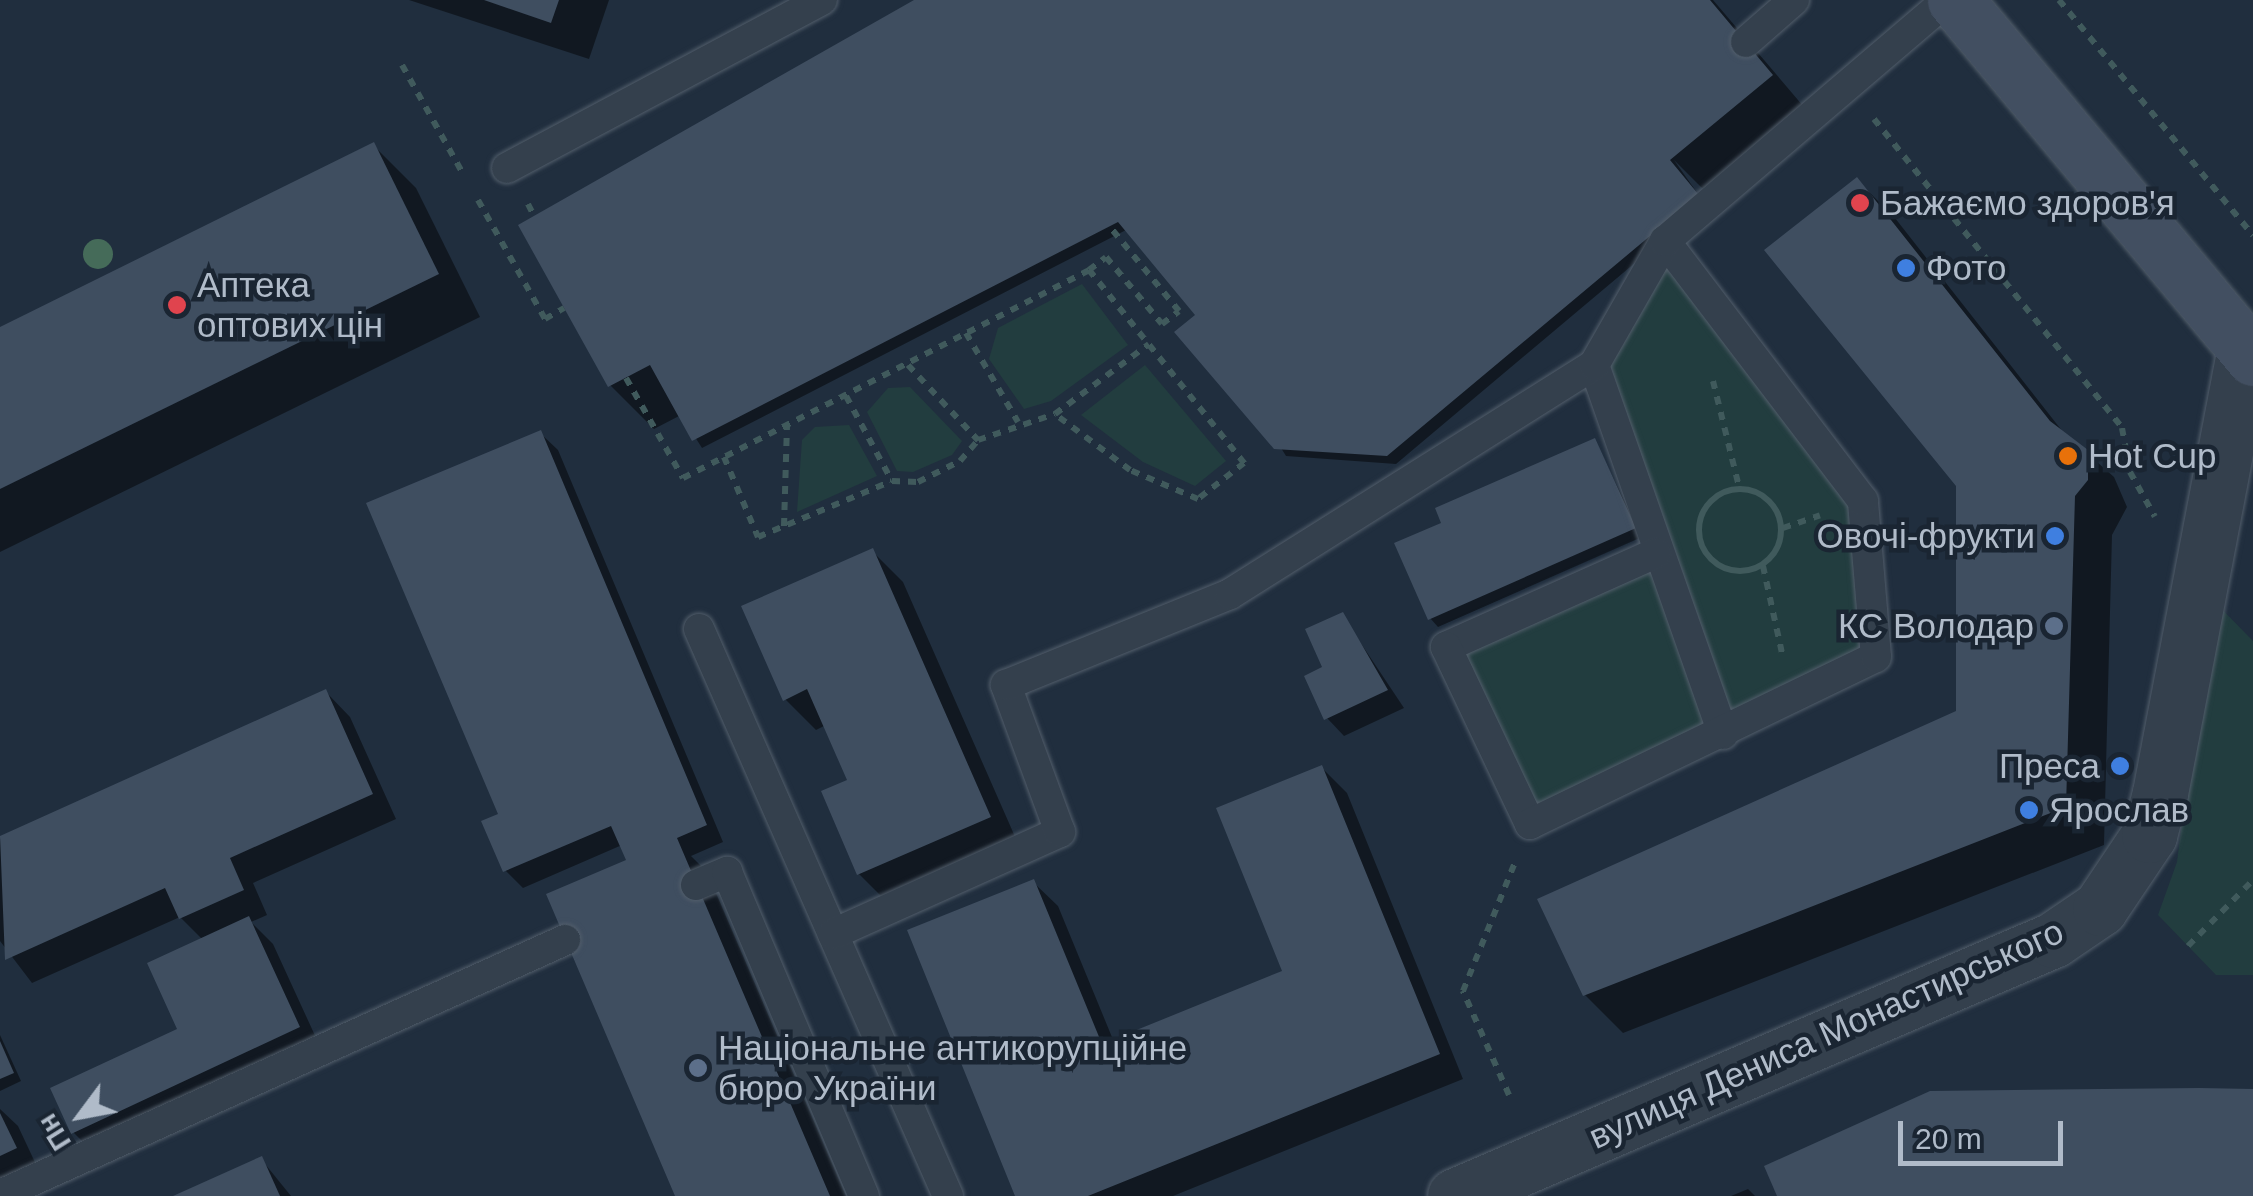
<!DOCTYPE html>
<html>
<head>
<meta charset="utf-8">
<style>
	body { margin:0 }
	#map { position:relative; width:2253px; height:1196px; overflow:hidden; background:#202e3e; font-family:Helvetica,sans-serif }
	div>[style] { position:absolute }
	.green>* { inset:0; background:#223d3f }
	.shadow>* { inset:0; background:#0007 }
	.building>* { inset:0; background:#3f4e60 }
	.path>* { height:6px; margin-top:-3px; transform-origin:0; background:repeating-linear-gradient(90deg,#405a5c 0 8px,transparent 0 16px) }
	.path>.ring { margin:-3px; padding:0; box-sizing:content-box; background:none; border:6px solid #405a5c; border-radius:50% }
	.roads { filter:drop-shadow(0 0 2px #525e6b) drop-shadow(0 0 2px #525e6b) }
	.lane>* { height:30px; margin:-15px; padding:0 15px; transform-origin:15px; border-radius:15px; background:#34404d }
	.street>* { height:55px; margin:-27.5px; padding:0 27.5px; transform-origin:27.5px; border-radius:27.5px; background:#34404d }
	.secondary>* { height:55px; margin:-27.5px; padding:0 27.5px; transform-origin:27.5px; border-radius:27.5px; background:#424f61 }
	.trees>* { width:30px; height:30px; margin:-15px; border-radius:50%; background:#456b59 }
	.dots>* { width:28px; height:28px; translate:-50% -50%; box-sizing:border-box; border:5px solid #1a2532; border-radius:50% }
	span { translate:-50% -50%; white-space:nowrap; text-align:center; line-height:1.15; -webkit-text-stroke:9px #1a2532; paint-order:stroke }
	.poi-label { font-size:35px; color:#b0bbc9 }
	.left { translate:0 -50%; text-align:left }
	.right { translate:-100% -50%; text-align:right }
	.street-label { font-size:35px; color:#b0bbc9 }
	.north { position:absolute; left:30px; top:1066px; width:100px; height:100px; -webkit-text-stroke:8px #1a2532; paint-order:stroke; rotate:238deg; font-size:28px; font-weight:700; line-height:40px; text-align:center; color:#b0bbc9 }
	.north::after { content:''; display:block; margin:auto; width:35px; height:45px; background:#b0bbc9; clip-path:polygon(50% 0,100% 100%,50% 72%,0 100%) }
	.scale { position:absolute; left:1898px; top:1121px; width:165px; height:45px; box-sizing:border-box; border:5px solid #b0bbc9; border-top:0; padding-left:12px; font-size:30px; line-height:35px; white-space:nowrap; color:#b0bbc9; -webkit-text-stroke:8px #1a2532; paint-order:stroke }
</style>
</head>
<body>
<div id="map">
	<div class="green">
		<div style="clip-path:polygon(1665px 241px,1863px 501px,1876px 657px,1530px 823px,1446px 647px,1656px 553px,1594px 365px)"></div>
		<div style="clip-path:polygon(1082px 284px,1128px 345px,1051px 401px,1024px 409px,989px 359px,998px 328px)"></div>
		<div style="clip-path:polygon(1145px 365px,1226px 461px,1195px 486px,1143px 462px,1081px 415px)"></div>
		<div style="clip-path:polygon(910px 387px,962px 441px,952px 455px,913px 472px,897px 471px,867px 412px,888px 388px)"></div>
		<div style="clip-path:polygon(849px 425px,877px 476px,797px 512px,802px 440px,815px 427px)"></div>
		<div style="clip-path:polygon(2210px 597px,2253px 641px,2253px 975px,2216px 975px,2158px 915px,2177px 862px)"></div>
	</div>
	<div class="shadow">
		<div style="clip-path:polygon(409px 0,609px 0,589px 59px)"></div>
		<div style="clip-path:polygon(919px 0,1713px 0,1815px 120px,1716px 202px,1674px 160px,1705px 204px,1396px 464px,1286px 456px,1199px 316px,1128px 229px,702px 448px,681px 415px,654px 429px,610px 385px)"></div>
		<div style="clip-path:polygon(374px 146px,416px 188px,480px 317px,0 552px,0 330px)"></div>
		<div style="clip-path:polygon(1857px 180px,1895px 218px,2063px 432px,2114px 477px,2127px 507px,2112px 535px,2104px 845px,1623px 1033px,1585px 995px,1959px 713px,1958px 485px)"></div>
		<div style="clip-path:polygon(540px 433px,558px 450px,723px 842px,691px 856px,707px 872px,846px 1196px,678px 1196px,630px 861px,622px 845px,523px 888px,505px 870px,501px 816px)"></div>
		<div style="clip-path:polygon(1595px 441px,1642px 537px,1438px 627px,1430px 618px)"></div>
		<div style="clip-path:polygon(872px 551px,903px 582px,1020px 848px,890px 905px,859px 874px,850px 781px,826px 725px,816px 730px,785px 699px)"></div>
		<div style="clip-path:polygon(1342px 615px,1404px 708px,1344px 736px,1327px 718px,1325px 668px)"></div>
		<div style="clip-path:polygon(326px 692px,350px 717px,396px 819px,253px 883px,267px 915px,251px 922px,273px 944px,323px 1053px,98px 1157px,73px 1132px,180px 1030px,203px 940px,180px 917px,32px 983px,0 941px,0 839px)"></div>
		<div style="clip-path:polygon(1322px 768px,1347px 793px,1463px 1079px,1173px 1196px,1018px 1196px,1033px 882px,1058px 906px,1114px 1042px,1285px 973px)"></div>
		<div style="clip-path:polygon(0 1035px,21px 1081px,0 1091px)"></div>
		<div style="clip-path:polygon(0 1109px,18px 1126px,40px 1173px,0 1193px)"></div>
		<div style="clip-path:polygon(261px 1159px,291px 1196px,179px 1196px)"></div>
		<div style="clip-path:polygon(1748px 1189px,1755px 1196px,1731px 1196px)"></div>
	</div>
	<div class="building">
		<div style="clip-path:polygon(484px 0,559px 0,551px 23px)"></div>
		<div style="clip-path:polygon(914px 0,1710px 0,1773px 75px,1670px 160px,1699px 195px,1387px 456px,1274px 449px,1174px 332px,1195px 315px,1118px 222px,692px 441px,650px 365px,608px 387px,518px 225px)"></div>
		<div style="clip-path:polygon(374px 142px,439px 274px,0 489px,0 327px)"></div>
		<div style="clip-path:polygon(1857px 177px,2050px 421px,2088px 450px,2088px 480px,2075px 496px,2066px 807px,1583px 996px,1537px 899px,1956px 711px,1956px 486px,1764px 250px)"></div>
		<div style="clip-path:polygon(541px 430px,707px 825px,677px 838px,830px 1196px,675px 1196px,546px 894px,626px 860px,611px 826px,503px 872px,481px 821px,498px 814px,366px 503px)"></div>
		<div style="clip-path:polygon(1595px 438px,1636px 528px,1428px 620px,1394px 543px,1441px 523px,1435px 508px)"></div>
		<div style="clip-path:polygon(873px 548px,991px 817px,857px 875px,821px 791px,847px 780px,807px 689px,783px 701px,741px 606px)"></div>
		<div style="clip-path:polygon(1343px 612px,1388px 690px,1324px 720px,1304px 676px,1322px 667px,1305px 629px)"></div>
		<div style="clip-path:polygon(326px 689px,373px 794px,230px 858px,244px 890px,179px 919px,165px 888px,5px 960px,0 836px)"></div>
		<div style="clip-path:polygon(1322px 765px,1440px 1054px,1088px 1196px,1015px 1196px,907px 930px,1034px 879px,1102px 1044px,1282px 971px,1216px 808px)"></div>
		<div style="clip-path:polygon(249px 916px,300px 1027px,71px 1134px,50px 1088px,177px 1029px,147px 963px)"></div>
		<div style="clip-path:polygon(0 1041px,14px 1073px,0 1079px)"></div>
		<div style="clip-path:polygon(2199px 1088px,2253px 1089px,2253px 1196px,1777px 1196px,1764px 1166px,1930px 1091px)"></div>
		<div style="clip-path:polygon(0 1113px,17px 1148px,0 1156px)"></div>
		<div style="clip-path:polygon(262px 1156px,280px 1196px,173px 1196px)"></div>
	</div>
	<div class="path">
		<div style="left:2059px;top:0;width:305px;rotate:50.5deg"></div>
		<div style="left:402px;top:65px;width:123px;rotate:60.7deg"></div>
		<div style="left:1874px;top:119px;width:396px;rotate:51.2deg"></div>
		<div style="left:2122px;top:428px;width:45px;rotate:79.7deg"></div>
		<div style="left:2130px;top:472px;width:51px;rotate:60.9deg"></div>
		<div style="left:478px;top:200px;width:137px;rotate:60.6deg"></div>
		<div style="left:545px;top:319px;width:22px;rotate:-30deg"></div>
		<div style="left:528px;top:204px;width:13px;rotate:63deg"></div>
		<div style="left:1089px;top:270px;width:21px;rotate:-37deg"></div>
		<div style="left:1106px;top:257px;width:87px;rotate:50.1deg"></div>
		<div style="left:1162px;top:324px;width:21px;rotate:-37deg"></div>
		<div style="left:1179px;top:311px;width:109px;rotate:-129.4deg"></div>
		<div style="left:966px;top:333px;width:103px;rotate:59.7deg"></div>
		<div style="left:908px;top:365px;width:103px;rotate:47deg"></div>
		<div style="left:626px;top:378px;width:115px;rotate:60.3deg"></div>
		<div style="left:683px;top:478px;width:456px;rotate:-27.1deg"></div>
		<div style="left:1089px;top:270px;width:248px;rotate:51.2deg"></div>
		<div style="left:1244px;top:463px;width:58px;rotate:142deg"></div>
		<div style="left:1198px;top:499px;width:74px;rotate:-156.9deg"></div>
		<div style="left:1130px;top:470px;width:94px;rotate:-143.3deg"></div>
		<div style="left:1713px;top:381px;width:109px;rotate:76.2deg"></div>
		<div style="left:846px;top:396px;width:97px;rotate:61.6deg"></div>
		<div style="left:724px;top:457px;width:87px;rotate:67deg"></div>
		<div style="left:758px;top:537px;width:145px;rotate:-22.7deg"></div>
		<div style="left:892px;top:481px;width:26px;rotate:2deg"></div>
		<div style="left:918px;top:482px;width:47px;rotate:-26.6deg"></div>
		<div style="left:960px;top:461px;width:28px;rotate:-49deg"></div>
		<div style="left:978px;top:440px;width:81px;rotate:-18.7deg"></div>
		<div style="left:1055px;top:414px;width:117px;rotate:-36.7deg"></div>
		<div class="ring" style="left:1699px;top:489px;width:76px;height:76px"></div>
		<div style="left:784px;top:526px;width:101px;rotate:-88.3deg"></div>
		<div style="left:1783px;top:528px;width:39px;rotate:-19deg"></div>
		<div style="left:1763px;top:566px;width:94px;rotate:77.7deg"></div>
		<div style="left:2188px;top:946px;width:93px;rotate:-45.4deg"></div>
		<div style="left:1509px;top:1095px;width:114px;rotate:-113.9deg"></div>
		<div style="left:1463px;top:991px;width:139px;rotate:-68deg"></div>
	</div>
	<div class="roads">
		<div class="lane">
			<div style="left:1746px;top:42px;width:64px;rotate:-41.2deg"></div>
			<div style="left:507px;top:168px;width:357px;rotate:-28.1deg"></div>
			<div style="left:1594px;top:365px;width:391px;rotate:70.7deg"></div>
			<div style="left:1656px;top:553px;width:230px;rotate:155.9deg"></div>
			<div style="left:1446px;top:647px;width:196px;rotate:64.6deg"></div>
			<div style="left:1530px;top:824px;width:384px;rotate:-25.8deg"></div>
			<div style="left:1876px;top:657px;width:157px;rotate:-94.8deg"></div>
			<div style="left:1863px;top:501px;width:327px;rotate:-127.3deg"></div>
			<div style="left:699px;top:629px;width:619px;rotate:66.29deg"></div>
			<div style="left:696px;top:885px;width:34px;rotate:-23deg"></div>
			<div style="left:727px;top:872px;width:352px;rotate:67.1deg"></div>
			<div style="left:833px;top:934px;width:249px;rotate:-24.2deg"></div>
			<div style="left:1060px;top:832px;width:157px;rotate:-110.2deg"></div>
			<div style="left:1006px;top:685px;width:242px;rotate:-22.1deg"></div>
			<div style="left:1230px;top:594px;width:430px;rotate:-32.2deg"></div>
			<div style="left:1594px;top:365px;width:143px;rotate:-60.2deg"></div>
			<div style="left:1665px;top:241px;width:371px;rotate:-40.5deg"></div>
			<div style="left:0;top:1195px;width:620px;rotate:-24.29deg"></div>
		</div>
		<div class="street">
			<div style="left:1455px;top:1196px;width:650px;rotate:-23.18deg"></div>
			<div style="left:2053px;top:940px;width:57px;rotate:-34.2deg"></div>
			<div style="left:2100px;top:908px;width:88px;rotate:-56.1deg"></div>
			<div style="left:2149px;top:835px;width:43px;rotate:-75.3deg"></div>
			<div style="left:2160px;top:793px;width:452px;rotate:-79.2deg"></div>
		</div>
		<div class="secondary">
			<div style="left:1955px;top:0;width:466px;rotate:50.2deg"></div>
		</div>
	</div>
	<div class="trees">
		<div style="left:98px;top:254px"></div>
	</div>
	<div class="dots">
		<div style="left:1860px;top:203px;background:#e0444e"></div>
		<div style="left:1906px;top:268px;background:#3f7fe0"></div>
		<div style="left:177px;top:305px;background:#e0444e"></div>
		<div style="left:2068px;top:456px;background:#e8710a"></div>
		<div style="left:2055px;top:536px;background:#3f7fe0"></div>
		<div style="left:2054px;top:626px;background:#5c6f8a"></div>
		<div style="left:2120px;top:766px;background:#3f7fe0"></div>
		<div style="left:2029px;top:810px;background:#3f7fe0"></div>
		<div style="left:698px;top:1068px;background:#5c6f8a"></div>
	</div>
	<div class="poi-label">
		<span class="left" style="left:1880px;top:203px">Бажаємо здоров'я</span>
		<span class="left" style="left:1926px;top:268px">Фото</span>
		<span class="left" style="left:197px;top:305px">Аптека<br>оптових цін</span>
		<span class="left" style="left:2088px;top:456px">Hot Cup</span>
		<span class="right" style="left:2035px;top:536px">Овочі-фрукти</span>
		<span class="right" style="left:2034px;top:626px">КС Володар</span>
		<span class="right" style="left:2100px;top:766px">Преса</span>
		<span class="left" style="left:2049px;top:810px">Ярослав</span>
		<span class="left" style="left:718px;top:1068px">Національне антикорупційне<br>бюро України</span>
	</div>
	<div class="street-label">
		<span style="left:1826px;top:1034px;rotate:-24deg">вулиця Дениса Монастирського</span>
	</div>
	<div class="north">Пн</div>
	<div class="scale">20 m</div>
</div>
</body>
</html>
